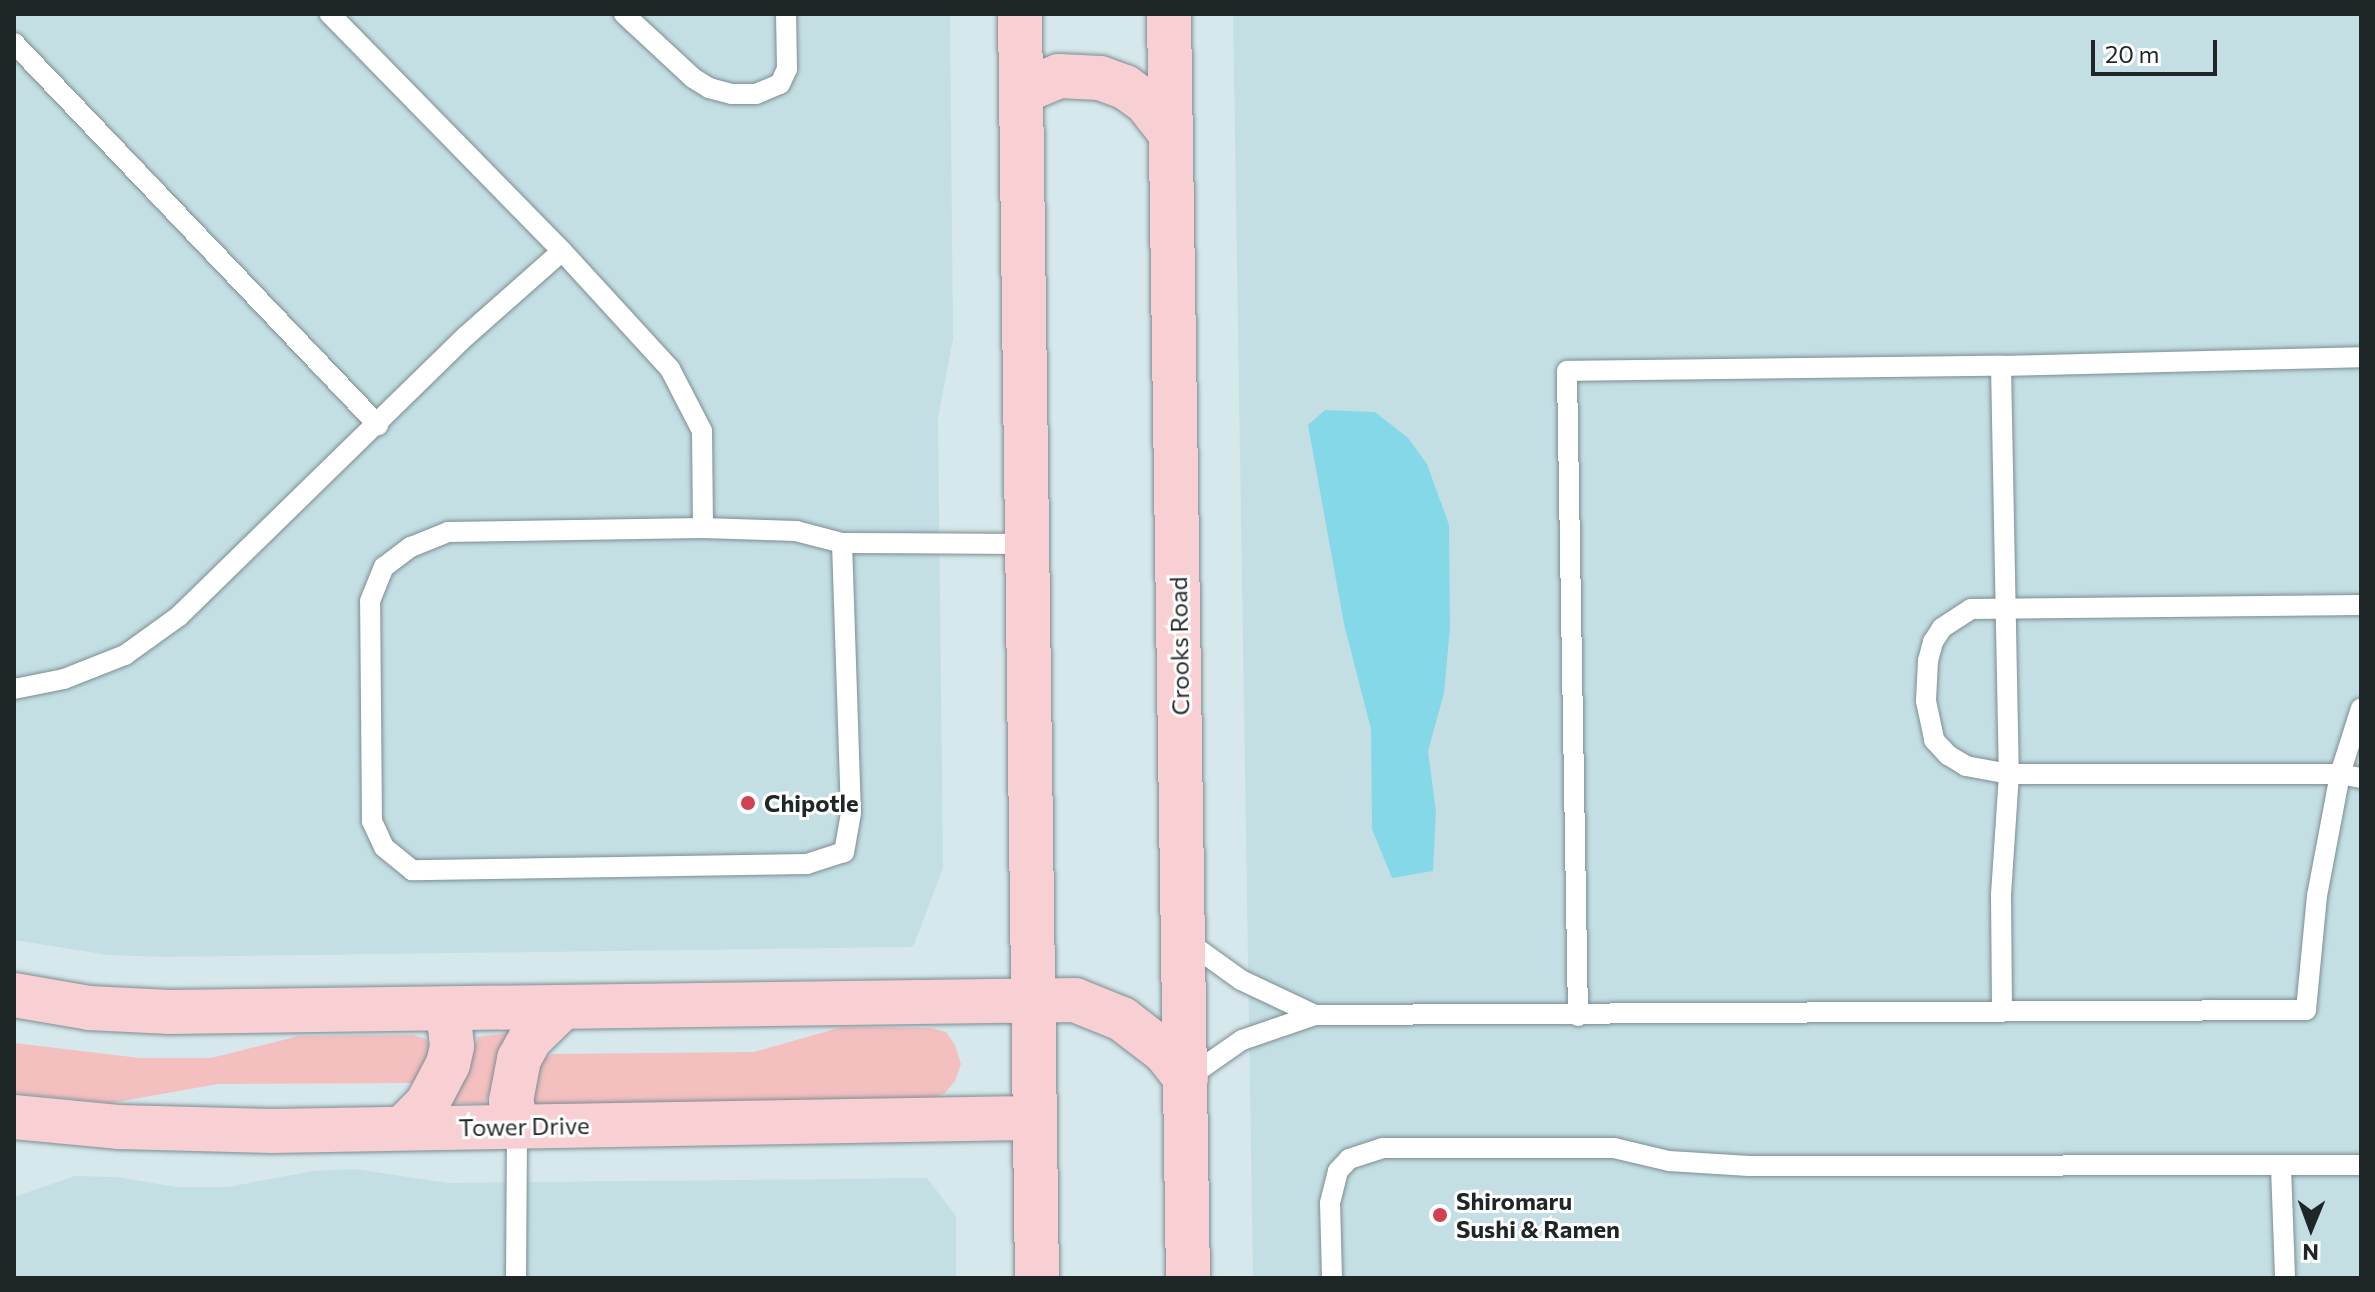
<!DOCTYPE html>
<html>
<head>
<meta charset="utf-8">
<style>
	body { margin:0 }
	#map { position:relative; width:2375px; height:1292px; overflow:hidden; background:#d6e8ec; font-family:Commissioner,sans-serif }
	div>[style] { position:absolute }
	.built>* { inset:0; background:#c3dfe4 }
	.green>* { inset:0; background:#f3bfbf }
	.water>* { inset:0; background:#85d8e8 }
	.roads { filter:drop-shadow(0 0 2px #7d8d91) drop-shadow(0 0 2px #7d8d91) }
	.lane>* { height:20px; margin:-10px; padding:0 10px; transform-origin:10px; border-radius:10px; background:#fff }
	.secondary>* { height:44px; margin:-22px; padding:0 22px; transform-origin:22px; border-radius:22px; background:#f8cfd3 }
	.dots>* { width:22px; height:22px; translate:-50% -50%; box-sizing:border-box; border:4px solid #fff; border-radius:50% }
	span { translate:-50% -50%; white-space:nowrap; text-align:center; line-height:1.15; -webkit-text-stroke:6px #fff; paint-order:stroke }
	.street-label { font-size:24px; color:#1f2627 }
	.poi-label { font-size:24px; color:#1f2627; font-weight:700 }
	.left { translate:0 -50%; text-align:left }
	.frame { position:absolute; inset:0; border:16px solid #1f2627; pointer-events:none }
	.north { position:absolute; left:2271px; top:1188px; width:80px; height:80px; -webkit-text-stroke:6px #fff; paint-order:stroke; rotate:181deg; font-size:22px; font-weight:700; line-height:32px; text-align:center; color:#1f2627 }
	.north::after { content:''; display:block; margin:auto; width:28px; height:36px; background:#1f2627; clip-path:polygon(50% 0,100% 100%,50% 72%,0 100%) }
	.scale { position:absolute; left:2091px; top:40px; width:126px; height:36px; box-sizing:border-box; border:4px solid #1f2627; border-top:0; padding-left:10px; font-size:24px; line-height:28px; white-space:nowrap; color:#1f2627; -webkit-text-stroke:6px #fff; paint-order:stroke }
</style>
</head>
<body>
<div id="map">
	<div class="built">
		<div style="clip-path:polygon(14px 14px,950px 14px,953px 339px,938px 418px,943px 868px,913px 947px,162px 957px,109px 955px,14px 940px)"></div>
		<div style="clip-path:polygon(1233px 14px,2361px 14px,2361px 1278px,1253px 1278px)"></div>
		<div style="clip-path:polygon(355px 1169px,448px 1183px,927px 1178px,956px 1216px,956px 1278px,14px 1278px,14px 1197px,75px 1176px,116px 1177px,176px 1187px,228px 1187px,313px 1171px)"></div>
	</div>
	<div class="green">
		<div style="clip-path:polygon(842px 1027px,931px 1028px,946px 1032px,955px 1045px,961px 1064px,955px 1081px,945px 1093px,932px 1098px,536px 1105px,529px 1098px,540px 1060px,553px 1054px,754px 1052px)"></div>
		<div style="clip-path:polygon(509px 1033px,485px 1104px,453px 1103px,478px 1037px)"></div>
		<div style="clip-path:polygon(413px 1035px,426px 1039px,430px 1049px,423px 1074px,411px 1083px,218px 1084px,111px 1103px,14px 1093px,14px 1043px,140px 1058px,211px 1058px,299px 1036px)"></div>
	</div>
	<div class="water">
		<div style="clip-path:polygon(1325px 410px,1375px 412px,1408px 438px,1427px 464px,1449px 525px,1450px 627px,1444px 693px,1428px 751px,1436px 812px,1433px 871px,1392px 878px,1372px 829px,1371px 729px,1344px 624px,1308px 425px)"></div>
	</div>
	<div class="roads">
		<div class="lane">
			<div style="left:624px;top:14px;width:94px;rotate:42.8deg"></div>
			<div style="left:693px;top:78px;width:19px;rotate:32deg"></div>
			<div style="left:709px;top:88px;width:23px;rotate:15deg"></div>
			<div style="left:731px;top:94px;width:25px"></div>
			<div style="left:756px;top:94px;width:26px;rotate:-23deg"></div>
			<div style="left:780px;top:84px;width:17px;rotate:-65deg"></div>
			<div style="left:787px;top:69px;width:55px;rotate:-91deg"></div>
			<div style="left:14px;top:43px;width:528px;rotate:46.38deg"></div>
			<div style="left:562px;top:251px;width:160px;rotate:47.5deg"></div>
			<div style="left:670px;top:369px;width:70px;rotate:62.7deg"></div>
			<div style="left:702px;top:431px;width:97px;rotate:89.4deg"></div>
			<div style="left:2001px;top:366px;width:360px;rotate:-1.4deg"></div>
			<div style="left:842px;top:543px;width:270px;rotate:88.1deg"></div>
			<div style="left:851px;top:813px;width:40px;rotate:100deg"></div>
			<div style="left:844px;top:852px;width:39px;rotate:162deg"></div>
			<div style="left:807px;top:864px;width:395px;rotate:179.1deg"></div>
			<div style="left:412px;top:870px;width:36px;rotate:-141deg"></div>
			<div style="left:384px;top:847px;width:29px;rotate:-115deg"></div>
			<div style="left:372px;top:821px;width:220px;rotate:-90.5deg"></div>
			<div style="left:370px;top:601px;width:37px;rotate:-68deg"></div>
			<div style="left:384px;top:567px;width:34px;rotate:-37deg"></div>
			<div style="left:411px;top:547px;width:40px;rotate:-22deg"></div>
			<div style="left:448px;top:532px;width:255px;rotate:-0.9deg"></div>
			<div style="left:703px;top:528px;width:93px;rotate:1.8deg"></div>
			<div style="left:796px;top:531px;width:48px;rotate:14.6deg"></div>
			<div style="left:842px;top:543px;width:185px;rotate:0.3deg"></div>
			<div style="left:2361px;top:605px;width:390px;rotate:179.4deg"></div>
			<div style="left:1971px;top:609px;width:35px;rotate:147deg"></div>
			<div style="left:1942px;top:628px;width:17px;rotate:123deg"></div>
			<div style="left:1933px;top:642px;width:20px;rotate:105deg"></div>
			<div style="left:1928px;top:661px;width:40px;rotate:92.9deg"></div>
			<div style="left:1926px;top:701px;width:40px;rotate:78deg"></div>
			<div style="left:1934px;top:740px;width:21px;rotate:47deg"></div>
			<div style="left:1948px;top:755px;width:21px;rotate:31deg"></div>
			<div style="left:1966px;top:766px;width:44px;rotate:10.5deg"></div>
			<div style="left:2009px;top:774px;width:331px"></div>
			<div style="left:2340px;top:774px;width:69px;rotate:-72.3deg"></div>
			<div style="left:14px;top:689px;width:51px;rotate:-11.3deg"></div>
			<div style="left:64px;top:679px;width:66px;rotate:-21.5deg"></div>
			<div style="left:125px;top:655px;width:67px;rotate:-35.8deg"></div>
			<div style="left:179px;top:616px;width:401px;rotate:-44.3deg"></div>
			<div style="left:466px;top:336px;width:128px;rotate:-41.5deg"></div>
			<div style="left:562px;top:251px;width:332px;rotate:-134.4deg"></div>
			<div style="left:1184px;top:939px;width:70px;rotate:35.7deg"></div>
			<div style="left:1241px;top:980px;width:82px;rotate:25.3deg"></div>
			<div style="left:1578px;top:1016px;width:645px;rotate:-90.98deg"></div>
			<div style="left:1567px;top:371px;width:434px;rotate:-0.7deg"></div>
			<div style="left:2001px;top:366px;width:408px;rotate:88.9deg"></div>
			<div style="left:2009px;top:774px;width:121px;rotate:93.8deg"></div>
			<div style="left:2001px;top:895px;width:117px;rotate:89.5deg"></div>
			<div style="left:1186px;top:1079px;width:68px;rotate:-34.9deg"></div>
			<div style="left:1242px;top:1040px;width:77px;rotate:-18.9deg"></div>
			<div style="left:1315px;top:1015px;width:991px;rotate:-0.29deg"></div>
			<div style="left:2306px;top:1010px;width:115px;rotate:-84.5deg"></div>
			<div style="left:2317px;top:896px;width:124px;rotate:-79.3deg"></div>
			<div style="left:2340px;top:774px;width:21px;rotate:11deg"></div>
			<div style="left:2281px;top:1167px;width:111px;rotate:87.9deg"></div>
			<div style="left:516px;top:1278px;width:152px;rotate:-89.6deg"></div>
			<div style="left:1332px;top:1278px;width:75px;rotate:-91.5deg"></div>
			<div style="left:1330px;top:1203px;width:33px;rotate:-76deg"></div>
			<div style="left:1338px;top:1171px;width:16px;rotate:-47deg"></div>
			<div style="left:1349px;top:1159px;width:36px;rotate:-18deg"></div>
			<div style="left:1383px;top:1148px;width:231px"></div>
			<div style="left:1614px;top:1148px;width:57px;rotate:13.3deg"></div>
			<div style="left:1669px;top:1161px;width:80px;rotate:3.6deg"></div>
			<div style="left:1749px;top:1166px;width:612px;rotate:-0.09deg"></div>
		</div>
		<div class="secondary">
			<div style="left:1020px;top:14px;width:1264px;rotate:89.23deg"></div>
			<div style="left:1169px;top:14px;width:1264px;rotate:89.14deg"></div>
			<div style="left:1021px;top:92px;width:41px;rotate:-22.8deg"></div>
			<div style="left:1059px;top:76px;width:41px;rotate:2.8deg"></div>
			<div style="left:1100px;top:78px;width:27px;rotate:20deg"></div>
			<div style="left:1125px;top:87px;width:26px;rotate:36deg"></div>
			<div style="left:1146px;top:102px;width:39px;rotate:52deg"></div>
			<div style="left:14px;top:995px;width:76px;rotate:9.8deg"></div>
			<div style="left:89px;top:1008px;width:81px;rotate:2.8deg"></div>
			<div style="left:170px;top:1012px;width:905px;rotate:-0.76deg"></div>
			<div style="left:1075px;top:1000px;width:51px;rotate:22deg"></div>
			<div style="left:1122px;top:1019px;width:54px;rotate:37.5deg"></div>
			<div style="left:1165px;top:1052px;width:34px;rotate:52deg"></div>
			<div style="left:14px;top:1117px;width:104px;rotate:5.5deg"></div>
			<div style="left:118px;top:1127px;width:154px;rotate:1.5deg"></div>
			<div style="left:272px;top:1131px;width:763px;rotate:-0.98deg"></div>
			<div style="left:517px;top:1126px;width:26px;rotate:-103deg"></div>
			<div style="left:511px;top:1101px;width:43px;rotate:-79.2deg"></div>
			<div style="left:519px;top:1059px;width:23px;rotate:-61deg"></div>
			<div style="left:530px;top:1039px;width:45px;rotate:-44.1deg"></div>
			<div style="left:404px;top:1127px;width:33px;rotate:-45deg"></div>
			<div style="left:427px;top:1104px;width:45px;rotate:-62.3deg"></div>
			<div style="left:448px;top:1064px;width:18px;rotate:-77deg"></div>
			<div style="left:452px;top:1046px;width:20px;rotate:-96deg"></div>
			<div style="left:450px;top:1026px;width:19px;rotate:-115deg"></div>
		</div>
	</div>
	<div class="dots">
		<div style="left:748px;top:803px;background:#d14152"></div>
		<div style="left:1440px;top:1215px;background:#d14152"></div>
	</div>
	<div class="street-label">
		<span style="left:1179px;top:646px;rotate:-91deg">Crooks Road</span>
		<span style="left:524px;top:1126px;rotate:-1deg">Tower Drive</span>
	</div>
	<div class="poi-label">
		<span class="left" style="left:764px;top:803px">Chipotle</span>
		<span class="left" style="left:1456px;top:1215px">Shiromaru<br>Sushi &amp; Ramen</span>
	</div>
	<div class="frame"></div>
	<div class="north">N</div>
	<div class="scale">20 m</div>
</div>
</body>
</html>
